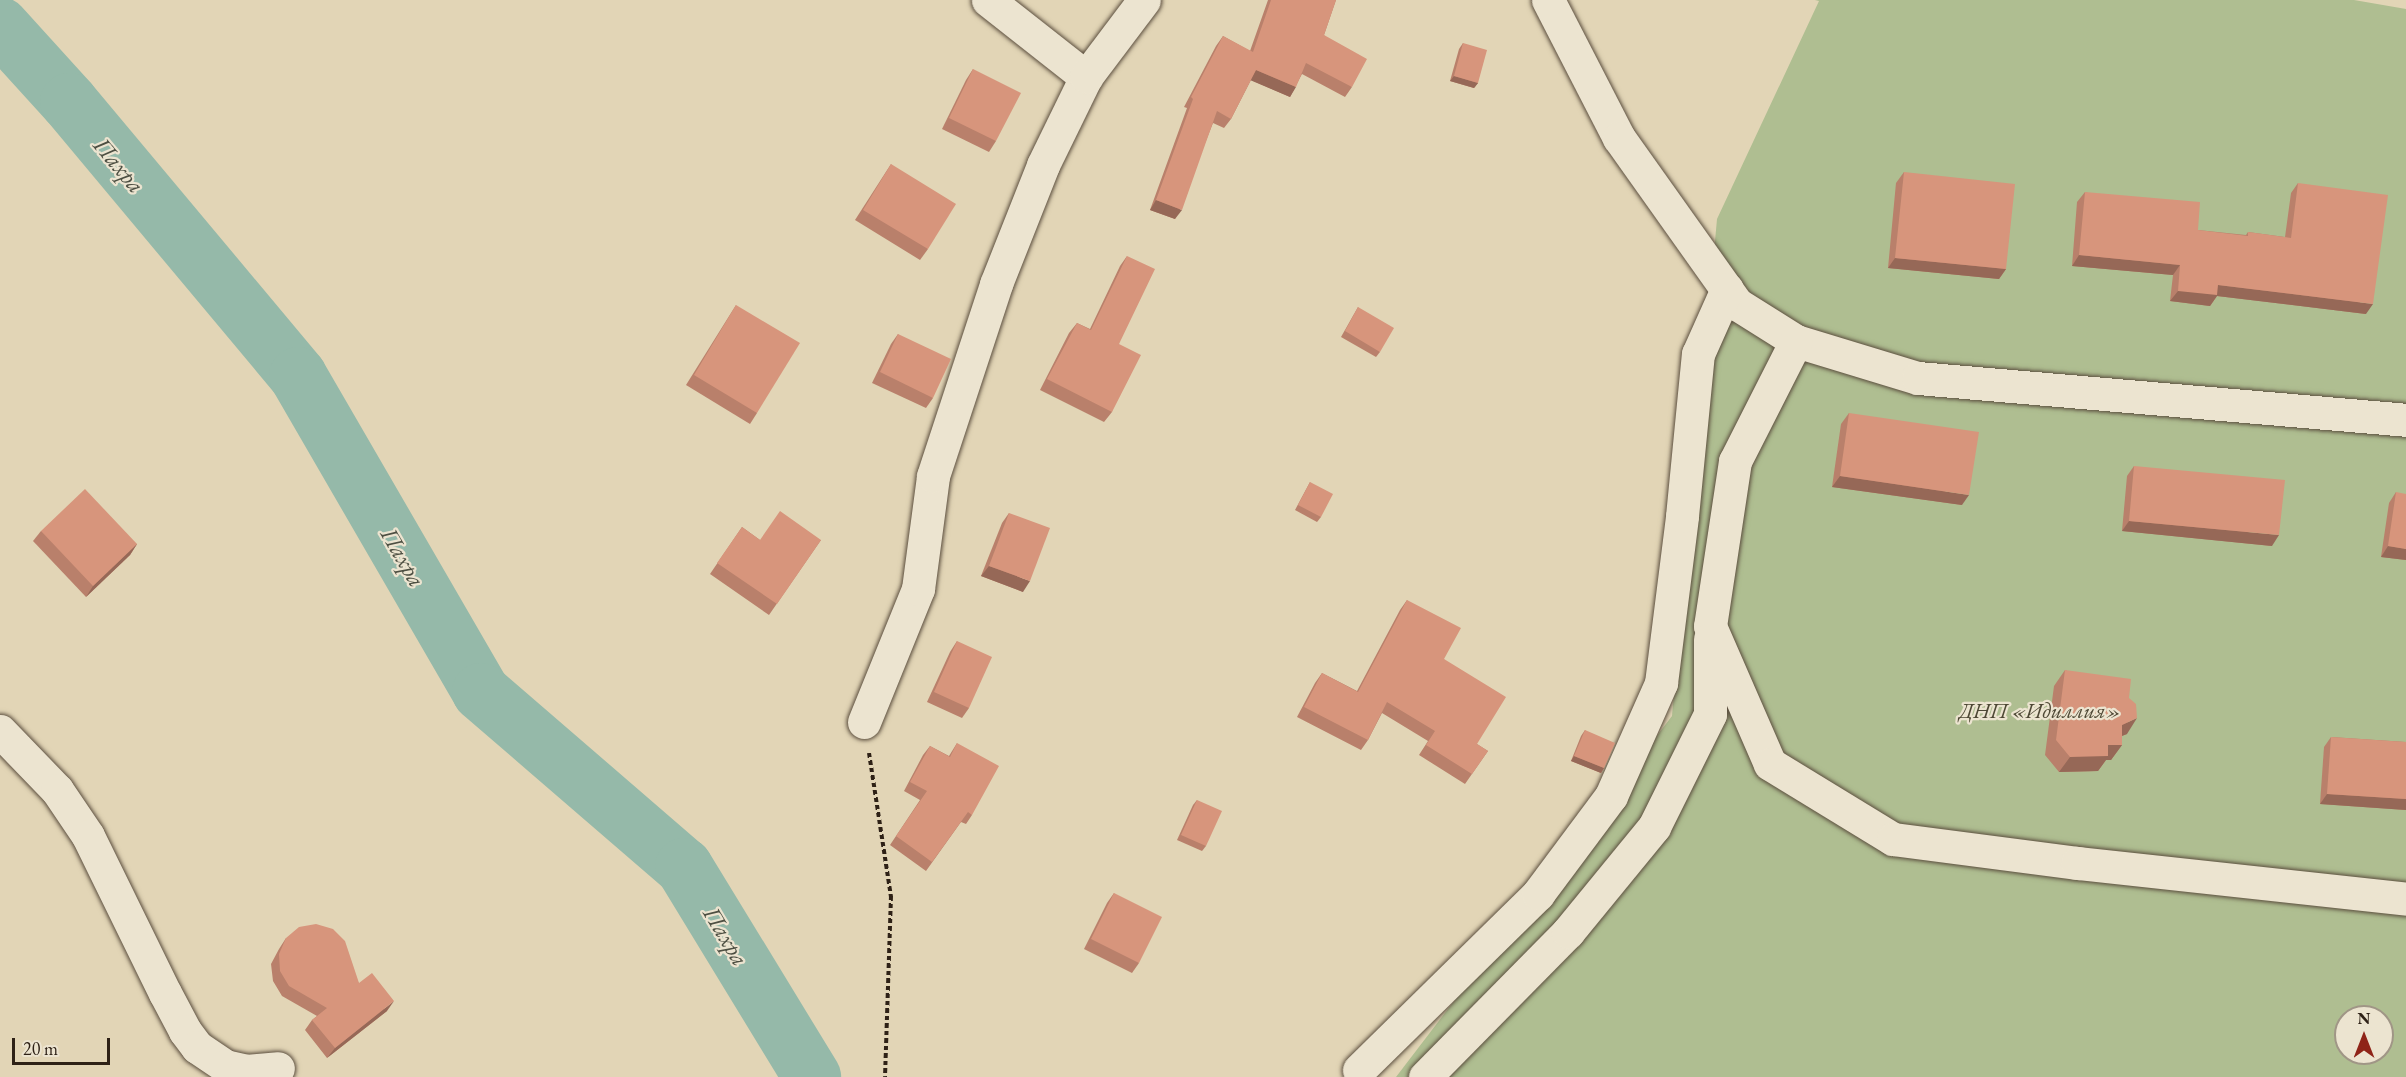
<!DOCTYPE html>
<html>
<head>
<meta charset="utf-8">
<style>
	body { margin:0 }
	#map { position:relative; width:2406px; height:1077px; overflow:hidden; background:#e2d5b6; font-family:"EB Garamond",serif }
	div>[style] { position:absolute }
	.green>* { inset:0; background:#afbe91 }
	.river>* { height:58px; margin:-29px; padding:0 29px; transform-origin:29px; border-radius:29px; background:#95b9a9 }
	.path>* { height:4px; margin-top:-2px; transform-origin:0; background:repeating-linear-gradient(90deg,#2e2116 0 4.5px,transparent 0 7.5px) }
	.roads { filter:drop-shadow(0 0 2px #5b4e3e) drop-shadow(0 0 2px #5b4e3e) }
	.minor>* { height:33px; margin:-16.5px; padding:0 16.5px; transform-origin:16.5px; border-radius:16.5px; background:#ece4d0 }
	.wall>* { inset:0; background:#b9806b }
	.shaded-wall>* { inset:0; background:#966857 }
	.building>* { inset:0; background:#d7957c }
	span { translate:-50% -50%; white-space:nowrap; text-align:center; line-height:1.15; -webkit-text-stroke:4.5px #ece4d0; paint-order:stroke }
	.park-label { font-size:22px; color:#4e4835; font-style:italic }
	.water-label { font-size:24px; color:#4d4f42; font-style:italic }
	.north { position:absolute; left:2334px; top:1005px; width:60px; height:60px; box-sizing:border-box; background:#ece4d0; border:2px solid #a09686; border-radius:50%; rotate:0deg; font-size:16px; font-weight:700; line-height:24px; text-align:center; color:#2e2116 }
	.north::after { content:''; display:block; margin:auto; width:21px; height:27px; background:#8f2418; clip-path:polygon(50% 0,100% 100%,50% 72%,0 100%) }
	.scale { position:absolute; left:12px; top:1038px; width:98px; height:27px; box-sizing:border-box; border:3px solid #2e2116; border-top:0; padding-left:8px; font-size:18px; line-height:21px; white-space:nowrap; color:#2e2116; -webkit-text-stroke:4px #ece4d0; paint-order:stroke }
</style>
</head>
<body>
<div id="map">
	<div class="green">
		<div style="clip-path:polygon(evenodd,1815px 0,2354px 0,2406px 9px,2406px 1077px,1396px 1077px,1672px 716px,1717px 219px,1819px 1px,1815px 0,2346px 1017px,2382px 1017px,2382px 1053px,2346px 1053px,2346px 1017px)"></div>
	</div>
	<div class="river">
		<div style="left:0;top:26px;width:103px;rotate:47.8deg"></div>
		<div style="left:69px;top:102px;width:357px;rotate:50.1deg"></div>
		<div style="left:298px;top:376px;width:365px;rotate:59.9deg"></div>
		<div style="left:481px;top:692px;width:268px;rotate:40.8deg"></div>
		<div style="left:684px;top:867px;width:246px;rotate:58.6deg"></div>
	</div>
	<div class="path">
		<div style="left:869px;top:753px;width:145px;rotate:81.3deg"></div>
		<div style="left:891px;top:896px;width:181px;rotate:91.9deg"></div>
	</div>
	<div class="roads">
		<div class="minor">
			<div style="left:988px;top:0;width:125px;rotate:38.2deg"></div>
			<div style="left:1548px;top:0;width:155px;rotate:62.8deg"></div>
			<div style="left:1619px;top:138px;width:204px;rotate:54.6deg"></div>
			<div style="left:1737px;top:304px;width:70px;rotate:32.1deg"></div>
			<div style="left:1796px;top:341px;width:127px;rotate:16.9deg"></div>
			<div style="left:1918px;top:378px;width:490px;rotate:4.9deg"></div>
			<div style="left:1796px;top:341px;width:135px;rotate:116.9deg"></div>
			<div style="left:1735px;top:461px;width:167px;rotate:98.6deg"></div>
			<div style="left:1710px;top:626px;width:150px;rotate:66.5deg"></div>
			<div style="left:1770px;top:764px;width:144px;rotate:31.4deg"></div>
			<div style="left:1893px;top:839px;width:186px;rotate:7.4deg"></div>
			<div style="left:2077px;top:863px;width:331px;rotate:6.2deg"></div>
			<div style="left:864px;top:722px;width:144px;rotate:-67.9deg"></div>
			<div style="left:918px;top:589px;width:114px;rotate:-82.4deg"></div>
			<div style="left:933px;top:476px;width:202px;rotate:-71.8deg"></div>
			<div style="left:996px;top:284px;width:128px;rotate:-68.4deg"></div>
			<div style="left:1043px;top:165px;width:98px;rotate:-64deg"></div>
			<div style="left:1086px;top:77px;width:96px;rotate:-53deg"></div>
			<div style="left:0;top:731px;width:82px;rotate:46deg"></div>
			<div style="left:57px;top:790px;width:55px;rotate:56deg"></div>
			<div style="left:88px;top:836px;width:175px;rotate:63.9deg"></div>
			<div style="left:165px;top:993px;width:43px;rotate:62.2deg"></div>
			<div style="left:185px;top:1031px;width:20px;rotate:53deg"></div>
			<div style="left:197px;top:1047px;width:34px;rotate:34deg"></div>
			<div style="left:225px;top:1066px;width:22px;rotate:13deg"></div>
			<div style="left:246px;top:1071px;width:32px;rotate:-5deg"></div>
			<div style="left:1359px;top:1070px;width:251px;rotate:-44.5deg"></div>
			<div style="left:1538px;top:894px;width:122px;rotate:-53.3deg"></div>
			<div style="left:1611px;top:796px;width:124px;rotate:-66.1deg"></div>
			<div style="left:1661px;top:683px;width:168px;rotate:-82.8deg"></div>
			<div style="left:1682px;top:516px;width:163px;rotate:-84.4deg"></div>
			<div style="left:1698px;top:354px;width:71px;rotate:-66deg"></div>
			<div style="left:1425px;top:1077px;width:204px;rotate:-45.4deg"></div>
			<div style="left:1568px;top:932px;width:136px;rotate:-50.7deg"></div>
			<div style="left:1654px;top:827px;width:126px;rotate:-63.6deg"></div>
			<div style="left:1710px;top:714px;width:75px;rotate:-90deg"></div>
		</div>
	</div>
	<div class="wall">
		<div style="clip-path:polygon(1268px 0,1336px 0,1324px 35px,1352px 87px,1345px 97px,1302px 74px,1290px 97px,1251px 80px,1231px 119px,1224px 128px,1213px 123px,1175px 219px,1150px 210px,1187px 108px,1184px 107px,1216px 46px,1223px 36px,1250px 51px)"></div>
		<div style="clip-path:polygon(1463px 43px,1478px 83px,1474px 88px,1450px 81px,1459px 49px)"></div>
		<div style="clip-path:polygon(973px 69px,996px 141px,989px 152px,942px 129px,966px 80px)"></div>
		<div style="clip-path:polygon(891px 164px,928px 249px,920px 260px,855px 220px)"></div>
		<div style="clip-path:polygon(1904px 172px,2006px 269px,1999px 279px,1888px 268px,1896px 183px)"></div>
		<div style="clip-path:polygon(2298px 183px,2366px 314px,2217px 296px,2210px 306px,2170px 301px,2173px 275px,2072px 266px,2077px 202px,2085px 192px,2198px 230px,2246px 235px,2248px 232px,2285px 237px,2291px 193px)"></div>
		<div style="clip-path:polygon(1127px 256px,1119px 344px,1112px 412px,1104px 422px,1040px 390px,1069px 333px,1077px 323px,1090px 329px,1120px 266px)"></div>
		<div style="clip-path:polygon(736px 305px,757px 413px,750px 424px,686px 385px)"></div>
		<div style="clip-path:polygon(1358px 307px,1380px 352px,1376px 357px,1341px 337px)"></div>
		<div style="clip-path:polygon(898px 334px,933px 398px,926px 408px,872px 383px,891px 344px)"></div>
		<div style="clip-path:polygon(1849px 413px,1962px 505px,1832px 487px,1841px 424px)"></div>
		<div style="clip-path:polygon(2134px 466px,2272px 546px,2122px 531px,2127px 476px)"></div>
		<div style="clip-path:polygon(1310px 482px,1321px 517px,1317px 522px,1295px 510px)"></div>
		<div style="clip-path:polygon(2396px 492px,2406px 560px,2381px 557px,2389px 503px)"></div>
		<div style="clip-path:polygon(1009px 513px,1023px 592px,981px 576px,1002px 523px)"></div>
		<div style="clip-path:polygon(742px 527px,760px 540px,821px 540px,769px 615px,710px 574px)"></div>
		<div style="clip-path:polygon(41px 531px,137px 544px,130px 555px,86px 597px,33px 541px)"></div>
		<div style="clip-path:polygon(1407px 600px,1444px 659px,1477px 744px,1488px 751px,1465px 784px,1419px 755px,1428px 741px,1382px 713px,1368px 740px,1361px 750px,1297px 717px,1315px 683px,1322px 673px,1357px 691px,1400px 610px)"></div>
		<div style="clip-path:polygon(957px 641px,969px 708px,962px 718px,927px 702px,950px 652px)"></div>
		<div style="clip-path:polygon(2065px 670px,2129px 698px,2127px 734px,2122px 736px,2122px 745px,2111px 760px,2106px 760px,2098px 771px,2059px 772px,2045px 755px,2054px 686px)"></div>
		<div style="clip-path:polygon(1585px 730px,1604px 768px,1601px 773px,1571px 761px,1581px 736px)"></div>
		<div style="clip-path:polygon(2331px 737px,2406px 742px,2406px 810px,2320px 804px,2324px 747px)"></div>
		<div style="clip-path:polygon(957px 743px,972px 815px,966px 824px,961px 822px,926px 871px,890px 845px,920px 800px,904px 791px,923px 755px,930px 746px,949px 756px)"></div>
		<div style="clip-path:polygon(1197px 800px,1206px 846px,1202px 851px,1177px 840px,1193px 805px)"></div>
		<div style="clip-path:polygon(1114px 893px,1139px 963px,1132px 973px,1084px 949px,1107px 903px)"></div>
		<div style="clip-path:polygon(286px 938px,359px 983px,387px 1011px,327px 1058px,305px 1030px,312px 1020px,317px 1016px,282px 996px,273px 981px,271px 964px,279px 949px)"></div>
	</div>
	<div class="shaded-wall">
		<div style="clip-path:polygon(1256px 70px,1296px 87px,1290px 97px,1250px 80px)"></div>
		<div style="clip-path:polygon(1454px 76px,1478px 83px,1474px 88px,1450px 81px)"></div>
		<div style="clip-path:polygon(1156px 200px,1182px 210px,1175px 219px,1150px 210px)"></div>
		<div style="clip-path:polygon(2079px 255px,2180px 265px,2173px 275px,2072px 266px)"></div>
		<div style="clip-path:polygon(1895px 258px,2006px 269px,1999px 279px,1888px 268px)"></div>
		<div style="clip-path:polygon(2218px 285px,2373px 304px,2366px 314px,2217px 296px,2210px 306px,2170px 301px,2178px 291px)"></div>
		<div style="clip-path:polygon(1840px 476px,1969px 495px,1962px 505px,1832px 487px)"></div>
		<div style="clip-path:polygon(2129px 521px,2279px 535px,2272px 546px,2122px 531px)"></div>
		<div style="clip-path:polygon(137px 544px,130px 555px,86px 597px,93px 586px)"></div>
		<div style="clip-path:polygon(2388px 546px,2406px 549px,2406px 560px,2381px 557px)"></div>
		<div style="clip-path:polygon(989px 566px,1030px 581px,1023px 592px,981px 576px)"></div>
		<div style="clip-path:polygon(2137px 718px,2127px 734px,2111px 740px,2122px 725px)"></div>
		<div style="clip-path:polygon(2108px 745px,2122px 745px,2111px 760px,2106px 760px,2098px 771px,2059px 772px,2070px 757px)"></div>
		<div style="clip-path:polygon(1574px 756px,1604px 768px,1601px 773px,1571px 761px)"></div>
		<div style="clip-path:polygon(2327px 794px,2406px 799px,2406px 810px,2320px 804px)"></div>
		<div style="clip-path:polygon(394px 1001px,387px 1011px,327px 1058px,335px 1048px)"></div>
	</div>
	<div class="building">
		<div style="clip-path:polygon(1271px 0,1336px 0,1324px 35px,1367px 59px,1352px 87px,1306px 63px,1296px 87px,1256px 70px,1231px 119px,1217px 111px,1182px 210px,1156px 200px,1193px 99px,1191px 97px,1223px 36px,1253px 52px)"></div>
		<div style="clip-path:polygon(1463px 43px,1487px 50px,1478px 83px,1454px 76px)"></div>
		<div style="clip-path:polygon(973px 69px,1021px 93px,996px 141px,949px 118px)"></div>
		<div style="clip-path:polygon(891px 164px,956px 204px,928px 249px,863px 210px)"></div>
		<div style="clip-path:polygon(1904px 172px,2015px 184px,2006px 269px,1895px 258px)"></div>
		<div style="clip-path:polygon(2298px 183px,2388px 195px,2373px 304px,2218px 285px,2217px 295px,2178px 291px,2180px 265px,2079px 255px,2085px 192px,2200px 202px,2198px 230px,2248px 236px,2248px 232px,2291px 238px)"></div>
		<div style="clip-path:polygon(1127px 256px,1155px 269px,1119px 344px,1141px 355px,1112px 412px,1047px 379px,1077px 323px,1091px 330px)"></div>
		<div style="clip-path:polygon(736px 305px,800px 343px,757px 413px,694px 375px)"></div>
		<div style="clip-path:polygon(1358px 307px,1394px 328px,1380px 352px,1345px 331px)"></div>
		<div style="clip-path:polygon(898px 334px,951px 359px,933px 398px,880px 372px)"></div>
		<div style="clip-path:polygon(1849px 413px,1979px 432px,1969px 495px,1840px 476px)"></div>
		<div style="clip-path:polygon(2134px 466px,2285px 480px,2279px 535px,2129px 521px)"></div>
		<div style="clip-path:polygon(1310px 482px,1333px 494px,1321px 517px,1298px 505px)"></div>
		<div style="clip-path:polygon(85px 489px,137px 544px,93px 586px,41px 531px)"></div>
		<div style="clip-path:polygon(2396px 492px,2406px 494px,2406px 549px,2388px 546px)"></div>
		<div style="clip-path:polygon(780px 511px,821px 540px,777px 604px,717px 563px,742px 527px,760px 540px)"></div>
		<div style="clip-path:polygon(1009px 513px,1050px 528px,1030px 581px,989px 566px)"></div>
		<div style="clip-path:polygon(1407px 600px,1461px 628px,1444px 659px,1506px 697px,1477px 744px,1488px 751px,1472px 774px,1426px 745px,1435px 731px,1387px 702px,1368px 740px,1304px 707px,1322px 673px,1358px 692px)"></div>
		<div style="clip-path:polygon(957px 641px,992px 657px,969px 708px,934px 692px)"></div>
		<div style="clip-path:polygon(2065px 670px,2131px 679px,2129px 698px,2136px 704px,2137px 718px,2122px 725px,2122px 745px,2108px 745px,2108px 756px,2070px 757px,2056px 740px)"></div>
		<div style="clip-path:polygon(1585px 730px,1615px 743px,1604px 768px,1574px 756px)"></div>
		<div style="clip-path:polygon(2331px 737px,2406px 742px,2406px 799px,2327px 794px)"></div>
		<div style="clip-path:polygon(957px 743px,999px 766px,972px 815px,968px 812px,932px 862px,896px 836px,927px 791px,910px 782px,930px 746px,950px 757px)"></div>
		<div style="clip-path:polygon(1197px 800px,1222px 811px,1206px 846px,1181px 835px)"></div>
		<div style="clip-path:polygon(1114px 893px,1162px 917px,1139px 963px,1091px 939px)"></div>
		<div style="clip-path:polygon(316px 924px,333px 929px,345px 941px,359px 983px,372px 973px,394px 1001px,335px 1048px,312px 1020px,327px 1008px,289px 986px,280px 971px,279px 954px,286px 938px,299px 927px)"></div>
	</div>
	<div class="park-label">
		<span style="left:2040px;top:711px">ДНП «Идиллия»</span>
	</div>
	<div class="water-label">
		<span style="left:119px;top:165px;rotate:50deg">Пахра</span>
		<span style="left:403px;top:557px;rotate:60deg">Пахра</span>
		<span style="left:726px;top:936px;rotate:59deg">Пахра</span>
	</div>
	<div class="north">N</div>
	<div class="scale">20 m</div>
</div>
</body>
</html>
